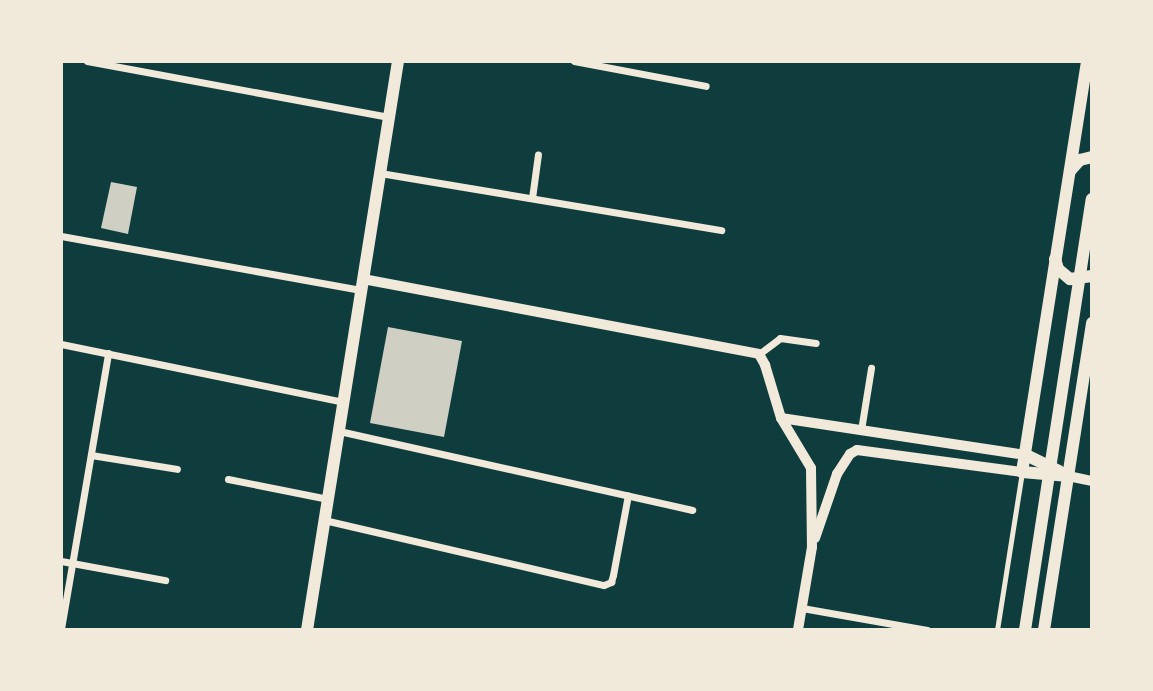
<!DOCTYPE html>
<html>
<head>
<meta charset="utf-8">
<style>
	body { margin:0 }
	#map { position:relative; width:1153px; height:691px; overflow:hidden; background:#0f3d3e; font-family:Cabin,sans-serif }
	div>[style] { position:absolute }
	.building>* { inset:0; background:#cfcfc3 }
	.service>* { height:4.5px; margin:-2.25px; padding:0 2.25px; transform-origin:2.25px; border-radius:2.25px; background:#f1e9da }
	.minor>* { height:7px; margin:-3.5px; padding:0 3.5px; transform-origin:3.5px; border-radius:3.5px; background:#f1e9da }
	.tertiary>* { height:10px; margin:-5px; padding:0 5px; transform-origin:5px; border-radius:5px; background:#f1e9da }
	.secondary>* { height:12px; margin:-6px; padding:0 6px; transform-origin:6px; border-radius:6px; background:#f1e9da }
	.primary>* { height:12px; margin:-6px; padding:0 6px; transform-origin:6px; border-radius:6px; background:#f1e9da }
	span { translate:-50% -50%; white-space:nowrap; text-align:center; line-height:1.15; -webkit-text-stroke:7px #f1e9da; paint-order:stroke }
	.frame { position:absolute; inset:0; border:63px solid #f1e9da; pointer-events:none }
</style>
</head>
<body>
<div id="map">
	<div class="building">
		<div style="clip-path:polygon(111px 182px,137px 187px,128px 234px,101px 228px)"></div>
		<div style="clip-path:polygon(388px 327px,462px 341px,444px 437px,370px 423px)"></div>
	</div>
	<div class="service">
		<div style="left:997px;top:630px;width:159px;rotate:-81deg"></div>
	</div>
	<div class="minor">
		<div style="left:87px;top:61px;width:307px;rotate:10.5deg"></div>
		<div style="left:574px;top:61px;width:134px;rotate:10.7deg"></div>
		<div style="left:380px;top:173px;width:346px;rotate:9.5deg"></div>
		<div style="left:532px;top:198px;width:44px;rotate:-82.2deg"></div>
		<div style="left:61px;top:236px;width:306px;rotate:10.2deg"></div>
		<div style="left:61px;top:344px;width:288px;rotate:11.6deg"></div>
		<div style="left:759px;top:354px;width:26px;rotate:-37deg"></div>
		<div style="left:780px;top:338px;width:36px;rotate:8deg"></div>
		<div style="left:861px;top:430px;width:63px;rotate:-80.8deg"></div>
		<div style="left:339px;top:431px;width:362px;rotate:12.6deg"></div>
		<div style="left:91px;top:455px;width:87px;rotate:9.2deg"></div>
		<div style="left:228px;top:479px;width:102px;rotate:11.3deg"></div>
		<div style="left:324px;top:520px;width:287px;rotate:13.1deg"></div>
		<div style="left:604px;top:585px;width:8px;rotate:-23deg"></div>
		<div style="left:611px;top:582px;width:7px;rotate:-74deg"></div>
		<div style="left:613px;top:575px;width:81px;rotate:-79.4deg"></div>
		<div style="left:61px;top:561px;width:106px;rotate:10.4deg"></div>
		<div style="left:802px;top:608px;width:127px;rotate:10deg"></div>
		<div style="left:61px;top:629px;width:280px;rotate:-80.3deg"></div>
	</div>
	<div class="tertiary">
		<div style="left:363px;top:279px;width:403px;rotate:10.7deg"></div>
		<div style="left:759px;top:354px;width:13px;rotate:61deg"></div>
		<div style="left:765px;top:365px;width:55px;rotate:73.2deg"></div>
		<div style="left:781px;top:418px;width:58px;rotate:59deg"></div>
		<div style="left:811px;top:468px;width:79px;rotate:89.3deg"></div>
		<div style="left:812px;top:547px;width:84px;rotate:99.6deg"></div>
		<div style="left:781px;top:418px;width:248px;rotate:8.6deg"></div>
		<div style="left:1068px;top:476px;width:25px;rotate:12deg"></div>
		<div style="left:815px;top:538px;width:68px;rotate:-71deg"></div>
		<div style="left:837px;top:474px;width:24px;rotate:-57deg"></div>
		<div style="left:850px;top:454px;width:8px;rotate:-30deg"></div>
		<div style="left:857px;top:450px;width:166px;rotate:7.6deg"></div>
	</div>
	<div class="secondary">
		<div style="left:1070px;top:171px;width:15px;rotate:-48deg"></div>
		<div style="left:1080px;top:160px;width:12px;rotate:-14deg"></div>
		<div style="left:1055px;top:259px;width:10px;rotate:73deg"></div>
		<div style="left:1058px;top:269px;width:16px;rotate:40deg"></div>
		<div style="left:1070px;top:279px;width:22px;rotate:-8deg"></div>
		<div style="left:1026px;top:455px;width:37px;rotate:26deg"></div>
		<div style="left:1068px;top:476px;width:46px;rotate:-175deg"></div>
		<div style="left:1022px;top:472px;width:416px;rotate:-81deg"></div>
		<div style="left:307px;top:630px;width:576px;rotate:-80.91deg"></div>
		<div style="left:1044px;top:630px;width:311px;rotate:-81.1deg"></div>
	</div>
	<div class="primary">
		<div style="left:1025px;top:630px;width:436px;rotate:-81.2deg"></div>
	</div>
	<div class="frame"></div>
</div>
</body>
</html>
